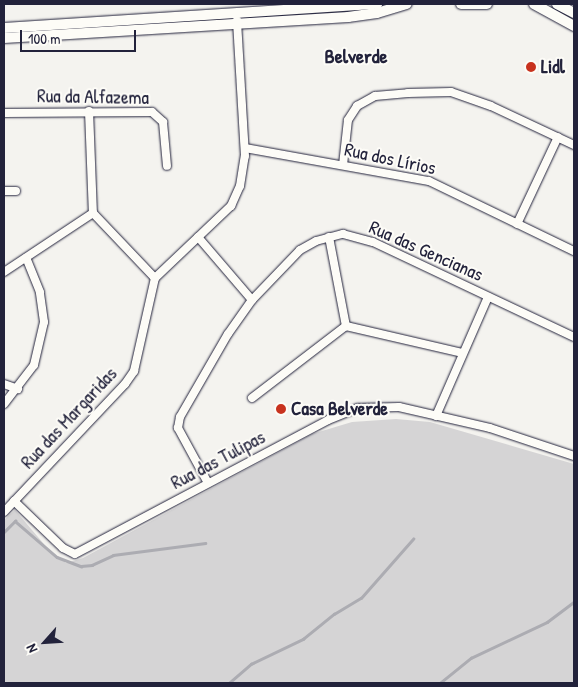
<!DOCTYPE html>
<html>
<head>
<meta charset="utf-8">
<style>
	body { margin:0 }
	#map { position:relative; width:578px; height:687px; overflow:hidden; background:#f4f3ef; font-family:"Patrick Hand",sans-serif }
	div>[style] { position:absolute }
	.green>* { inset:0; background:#d5d4d5 }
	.stream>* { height:2.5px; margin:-1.25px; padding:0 1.25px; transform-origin:1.25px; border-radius:1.25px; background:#acacb2 }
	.roads { filter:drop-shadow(0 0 1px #22223b) drop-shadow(0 0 1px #22223b) }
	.minor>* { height:8px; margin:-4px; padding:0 4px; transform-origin:4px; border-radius:4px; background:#fdfcf7 }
	.major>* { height:10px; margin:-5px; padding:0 5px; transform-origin:5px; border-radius:5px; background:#fdfcf7 }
	.dots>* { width:14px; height:14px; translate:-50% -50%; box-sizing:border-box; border:2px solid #fdfcf7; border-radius:50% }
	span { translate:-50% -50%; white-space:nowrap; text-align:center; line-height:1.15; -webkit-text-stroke:4px #fdfcf7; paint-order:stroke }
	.poi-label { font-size:19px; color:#22223b; font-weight:700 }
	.left { translate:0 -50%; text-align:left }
	.street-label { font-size:19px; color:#22223b }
	.neighbourhood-label { font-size:20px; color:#22223b; font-weight:700 }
	.frame { position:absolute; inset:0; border:5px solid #22223b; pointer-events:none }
	.north { position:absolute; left:20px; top:617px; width:50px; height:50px; -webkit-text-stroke:4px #fdfcf7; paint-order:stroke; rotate:244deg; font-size:14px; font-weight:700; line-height:20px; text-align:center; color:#22223b }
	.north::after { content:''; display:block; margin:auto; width:18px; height:22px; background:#22223b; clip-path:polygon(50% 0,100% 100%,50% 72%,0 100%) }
	.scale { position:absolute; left:20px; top:30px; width:116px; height:22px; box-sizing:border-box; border:2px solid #22223b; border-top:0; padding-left:6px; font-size:15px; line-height:18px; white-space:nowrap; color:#22223b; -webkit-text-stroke:4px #fdfcf7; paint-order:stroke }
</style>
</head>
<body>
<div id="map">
	<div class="green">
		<div style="clip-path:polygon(396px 419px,430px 422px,574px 464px,574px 683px,4px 683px,4px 520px,15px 510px,49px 550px,66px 563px,83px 558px,312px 434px,352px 422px)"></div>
	</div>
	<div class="stream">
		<div style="left:4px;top:532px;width:16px;rotate:-45deg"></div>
		<div style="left:15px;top:521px;width:55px;rotate:40.6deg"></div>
		<div style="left:57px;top:557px;width:26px;rotate:21deg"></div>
		<div style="left:81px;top:566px;width:11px;rotate:-5deg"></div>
		<div style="left:92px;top:565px;width:23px;rotate:-25deg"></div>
		<div style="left:113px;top:555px;width:93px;rotate:-7.4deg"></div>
		<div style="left:229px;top:683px;width:29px;rotate:-41deg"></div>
		<div style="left:251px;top:664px;width:58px;rotate:-25.7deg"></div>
		<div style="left:303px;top:639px;width:40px;rotate:-39deg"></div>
		<div style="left:334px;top:614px;width:31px;rotate:-31deg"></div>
		<div style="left:361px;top:598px;width:79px;rotate:-48.6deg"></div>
		<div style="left:440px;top:683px;width:40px;rotate:-39deg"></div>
		<div style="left:471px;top:658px;width:84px;rotate:-25.3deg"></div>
		<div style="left:547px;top:622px;width:34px;rotate:-37deg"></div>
	</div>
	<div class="roads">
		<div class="minor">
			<div style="left:89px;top:111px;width:102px;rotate:87.8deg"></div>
			<div style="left:93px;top:213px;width:90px;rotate:46.4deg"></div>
			<div style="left:4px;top:113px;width:148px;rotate:-0.4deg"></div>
			<div style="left:152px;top:112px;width:15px;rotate:42deg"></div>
			<div style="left:163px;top:122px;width:44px;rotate:84.8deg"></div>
			<div style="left:245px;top:148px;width:187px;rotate:10.2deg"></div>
			<div style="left:429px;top:181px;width:161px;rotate:25.8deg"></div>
			<div style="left:343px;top:165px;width:45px;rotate:-83.7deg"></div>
			<div style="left:348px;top:120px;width:17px;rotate:-57deg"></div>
			<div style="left:357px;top:106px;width:21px;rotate:-29deg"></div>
			<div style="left:375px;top:96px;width:33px;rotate:-5deg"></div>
			<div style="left:408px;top:93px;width:43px;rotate:-1.3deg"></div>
			<div style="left:451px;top:92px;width:42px;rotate:19.3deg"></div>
			<div style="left:491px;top:106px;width:92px;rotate:25.2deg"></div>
			<div style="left:4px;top:191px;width:12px"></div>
			<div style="left:517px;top:224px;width:96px;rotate:-64.8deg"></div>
			<div style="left:198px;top:237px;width:83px;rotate:49.4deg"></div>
			<div style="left:329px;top:237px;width:91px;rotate:79.2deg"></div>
			<div style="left:4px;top:272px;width:107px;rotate:-33.5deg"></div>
			<div style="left:4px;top:384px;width:15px;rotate:20deg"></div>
			<div style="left:252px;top:398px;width:118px;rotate:-37.5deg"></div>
			<div style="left:346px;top:326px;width:119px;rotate:13.1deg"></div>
			<div style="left:4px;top:404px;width:49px;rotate:-52.4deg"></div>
			<div style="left:34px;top:365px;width:44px;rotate:-76.9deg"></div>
			<div style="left:44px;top:322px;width:30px;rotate:-98deg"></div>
			<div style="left:40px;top:292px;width:37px;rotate:-112deg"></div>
			<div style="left:436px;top:416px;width:130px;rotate:-66.4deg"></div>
			<div style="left:208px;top:483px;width:63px;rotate:-118.6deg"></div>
			<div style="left:178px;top:428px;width:11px;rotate:-80deg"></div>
			<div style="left:180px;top:417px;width:96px;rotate:-60deg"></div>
			<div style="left:228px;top:334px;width:42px;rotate:-54.8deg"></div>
			<div style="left:252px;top:300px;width:69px;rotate:-46.2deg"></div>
			<div style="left:300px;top:250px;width:18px;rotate:-29deg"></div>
			<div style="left:316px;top:241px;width:28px;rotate:-15deg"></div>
			<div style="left:343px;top:234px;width:31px;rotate:15deg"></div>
			<div style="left:373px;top:242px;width:222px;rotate:25.3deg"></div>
			<div style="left:14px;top:501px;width:68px;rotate:43.8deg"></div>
			<div style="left:63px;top:548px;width:13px;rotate:27deg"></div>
			<div style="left:75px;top:554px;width:286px;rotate:-27.9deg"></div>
			<div style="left:328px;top:420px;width:32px;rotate:-22deg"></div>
			<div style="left:358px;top:408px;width:41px;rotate:-1.4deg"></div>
			<div style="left:399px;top:407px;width:93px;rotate:13deg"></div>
			<div style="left:490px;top:428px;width:89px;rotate:18.4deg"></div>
			<div style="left:4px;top:512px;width:176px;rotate:-46.6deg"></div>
			<div style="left:125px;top:384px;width:16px;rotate:-55deg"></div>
			<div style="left:134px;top:371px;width:95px;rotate:-77.3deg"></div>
			<div style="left:155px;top:278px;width:105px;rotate:-43.5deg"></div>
			<div style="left:231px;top:206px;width:22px;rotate:-66deg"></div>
			<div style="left:240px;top:186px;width:30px;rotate:-81deg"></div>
			<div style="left:245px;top:156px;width:136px;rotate:-93.4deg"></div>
		</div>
		<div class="major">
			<div style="left:461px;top:4px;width:26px"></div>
			<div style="left:534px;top:4px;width:46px;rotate:28.8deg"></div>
			<div style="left:557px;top:4px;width:19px;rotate:28deg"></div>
			<div style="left:4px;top:28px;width:374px;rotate:-3.7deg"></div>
			<div style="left:4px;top:38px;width:345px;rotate:-3.5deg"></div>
			<div style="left:348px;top:17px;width:29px;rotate:-8deg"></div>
			<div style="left:377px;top:13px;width:31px;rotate:-17deg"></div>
		</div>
	</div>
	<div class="dots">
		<div style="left:531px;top:67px;background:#c8321e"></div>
		<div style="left:281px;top:409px;background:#c8321e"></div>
	</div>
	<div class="poi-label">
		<span class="left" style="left:541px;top:67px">Lidl</span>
		<span class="left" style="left:291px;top:409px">Casa Belverde</span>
	</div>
	<div class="street-label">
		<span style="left:93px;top:97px;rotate:1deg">Rua da Alfazema</span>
		<span style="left:390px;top:159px;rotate:12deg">Rua dos Lírios</span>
		<span style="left:426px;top:251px;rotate:24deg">Rua das Gencianas</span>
		<span style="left:69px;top:418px;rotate:-47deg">Rua das Margaridas</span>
		<span style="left:218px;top:460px;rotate:-28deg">Rua das Tulipas</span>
	</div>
	<div class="neighbourhood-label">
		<span style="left:356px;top:55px">Belverde</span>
	</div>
	<div class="frame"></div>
	<div class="north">N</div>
	<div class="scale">100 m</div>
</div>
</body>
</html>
